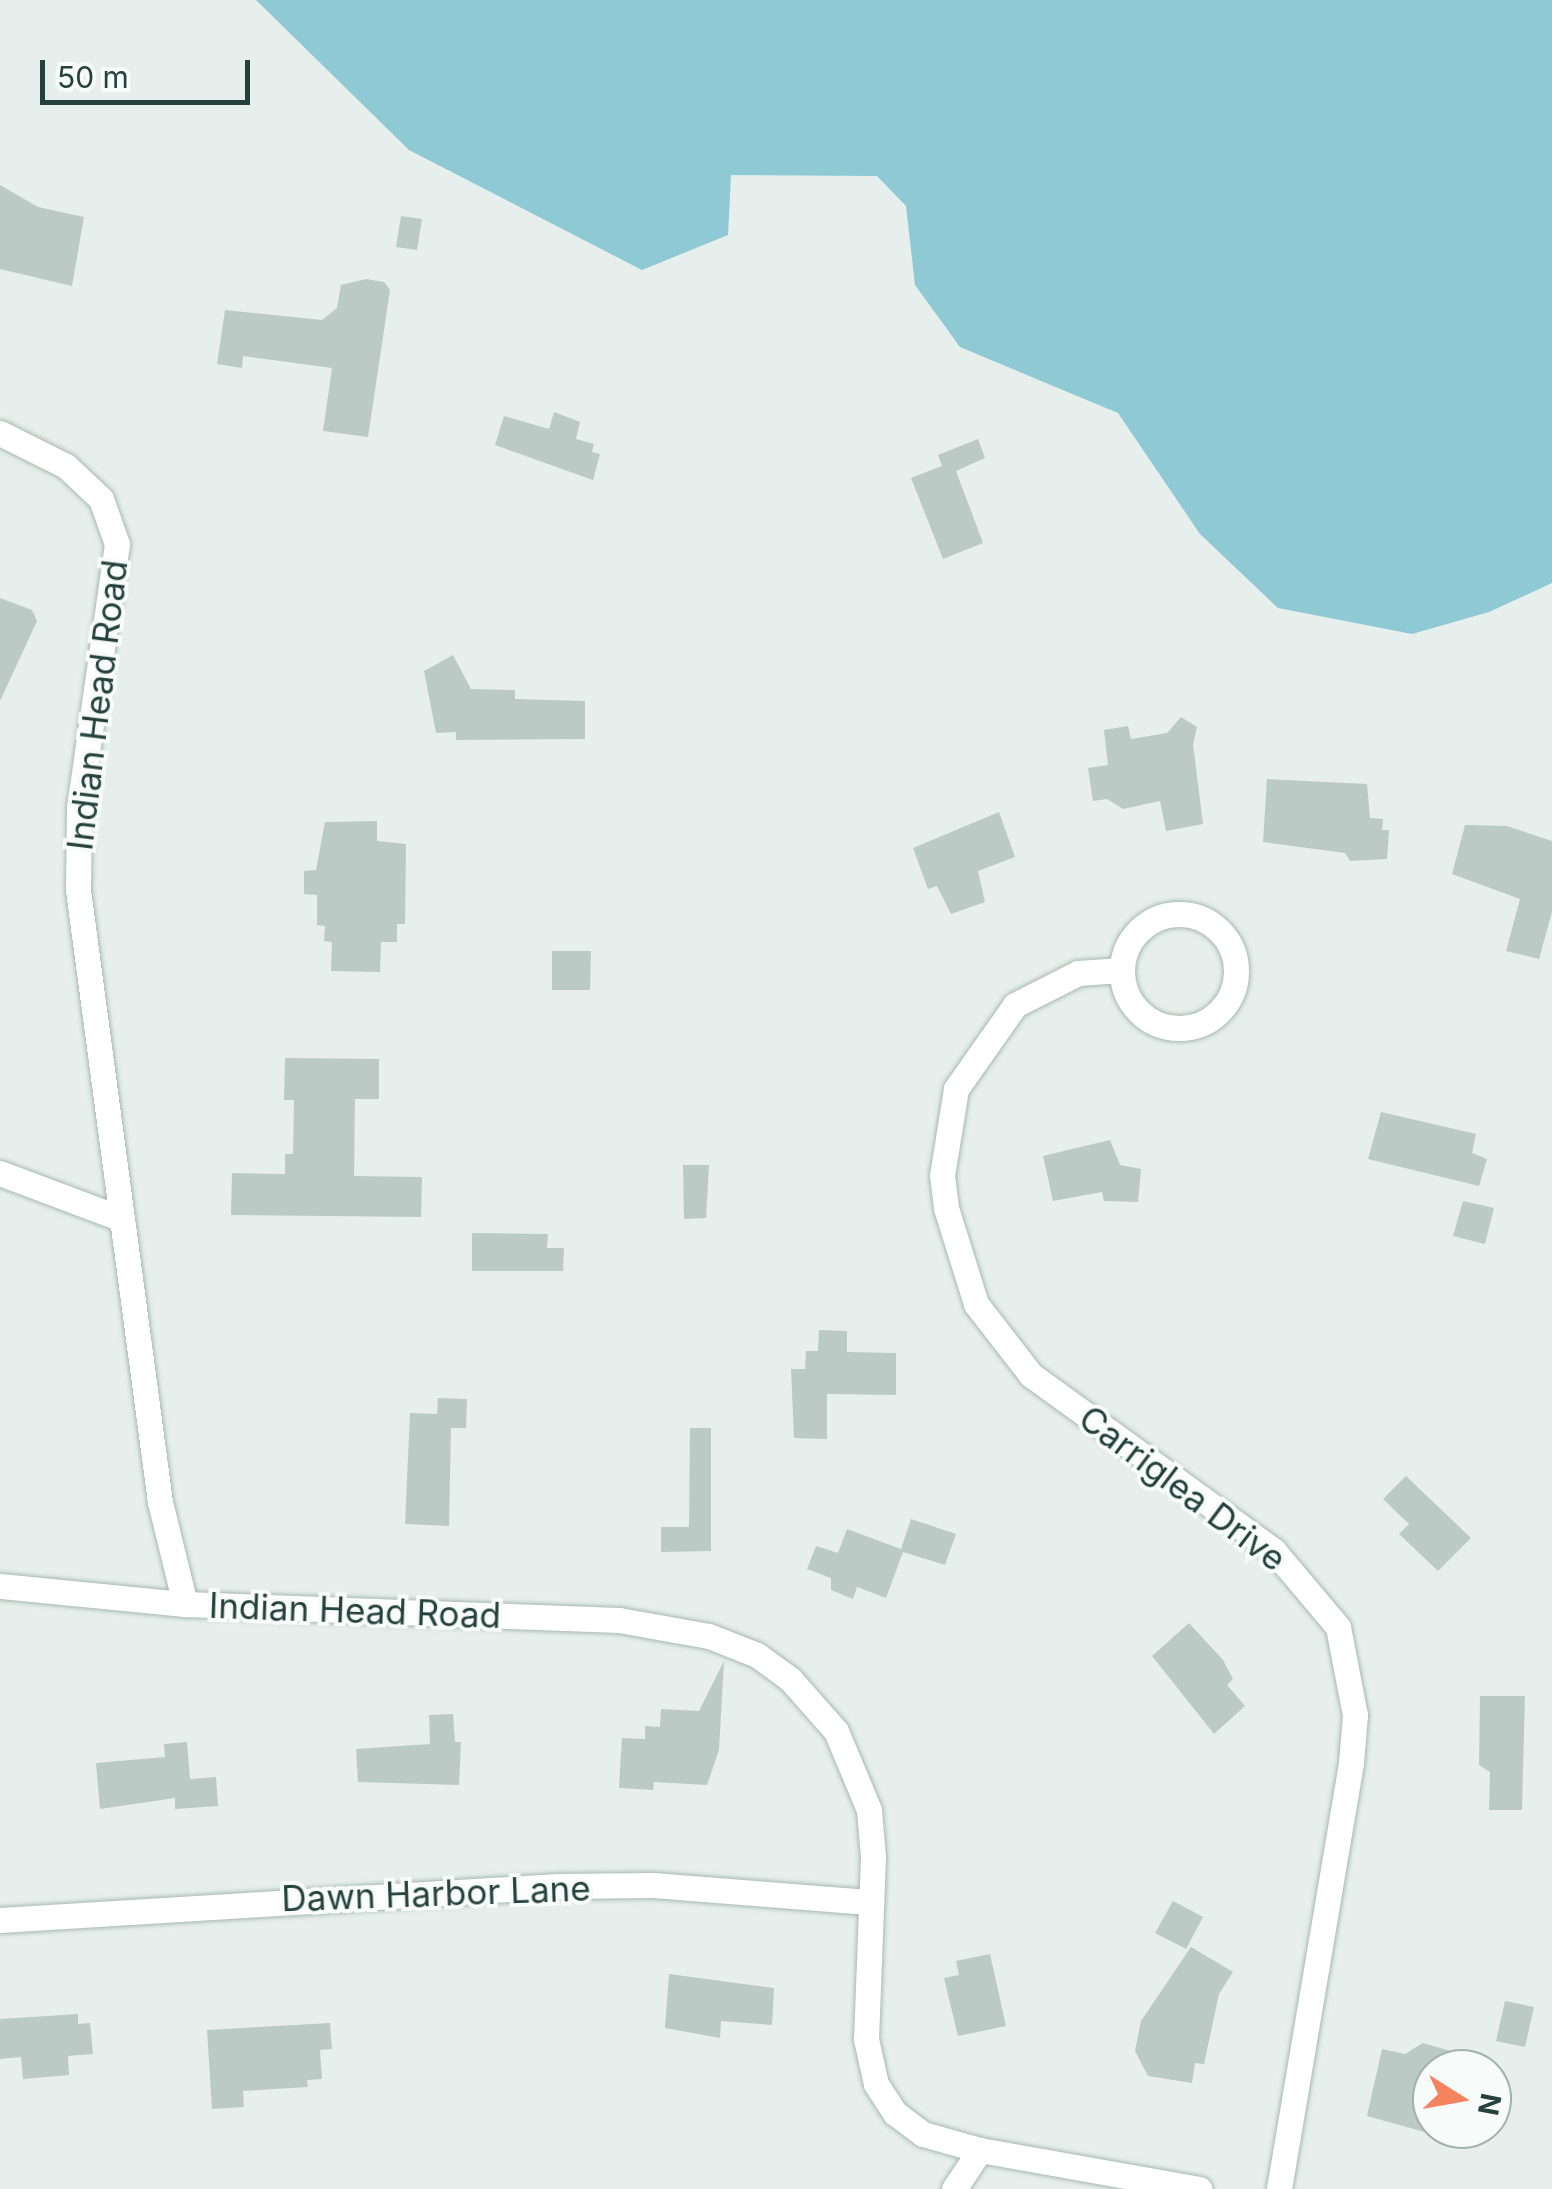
<!DOCTYPE html>
<html>
<head>
<meta charset="utf-8">
<style>
	body { margin:0 }
	#map { position:relative; width:1552px; height:2189px; overflow:hidden; background:#e6efeb; font-family:Inter,sans-serif }
	div>[style] { position:absolute }
	.water>* { inset:0; background:#8ec9d4 }
	.building>* { inset:0; background:#bbcac4 }
	.roads { filter:drop-shadow(0 0 2px #a8b8b2) drop-shadow(0 0 2px #a8b8b2) }
	.street>* { height:25px; margin:-12.5px; padding:0 12.5px; transform-origin:12.5px; border-radius:12.5px; background:#fff }
	.street>.ring { margin:-12.5px; padding:0; box-sizing:content-box; background:none; border:25px solid #fff; border-radius:50% }
	span { translate:-50% -50%; white-space:nowrap; text-align:center; line-height:1.15; -webkit-text-stroke:8px #f7fbf9; paint-order:stroke }
	.street-label { font-size:35px; color:#24423a }
	.north { position:absolute; left:1412px; top:2049px; width:100px; height:100px; box-sizing:border-box; background:#f7fbf9; border:2px solid #a3b1ad; border-radius:50%; rotate:101deg; font-size:28px; font-weight:700; line-height:40px; text-align:center; color:#24423a }
	.north::after { content:''; display:block; margin:auto; width:35px; height:45px; background:#f4845f; clip-path:polygon(50% 0,100% 100%,50% 72%,0 100%) }
	.scale { position:absolute; left:40px; top:60px; width:210px; height:45px; box-sizing:border-box; border:5px solid #24423a; border-top:0; padding-left:12px; font-size:30px; line-height:35px; white-space:nowrap; color:#24423a; -webkit-text-stroke:8px #f7fbf9; paint-order:stroke }
</style>
</head>
<body>
<div id="map">
	<div class="water">
		<div style="clip-path:polygon(256px 0,1552px 0,1552px 583px,1489px 612px,1412px 634px,1278px 608px,1200px 534px,1118px 413px,960px 347px,915px 285px,906px 206px,877px 176px,731px 175px,728px 235px,642px 270px,409px 150px)"></div>
	</div>
	<div class="building">
		<div style="clip-path:polygon(0 185px,38px 207px,84px 217px,72px 286px,0 269px)"></div>
		<div style="clip-path:polygon(401px 216px,422px 219px,417px 250px,396px 247px)"></div>
		<div style="clip-path:polygon(366px 279px,384px 282px,390px 290px,368px 437px,323px 431px,332px 368px,243px 356px,242px 368px,217px 364px,225px 310px,322px 320px,337px 308px,341px 285px)"></div>
		<div style="clip-path:polygon(554px 412px,580px 422px,576px 439px,594px 444px,592px 452px,600px 454px,593px 480px,495px 445px,504px 416px,549px 429px)"></div>
		<div style="clip-path:polygon(978px 439px,985px 458px,956px 471px,983px 543px,943px 559px,911px 478px,942px 466px,938px 455px)"></div>
		<div style="clip-path:polygon(0 598px,32px 610px,37px 621px,0 701px)"></div>
		<div style="clip-path:polygon(453px 655px,471px 689px,515px 690px,515px 699px,585px 701px,585px 739px,456px 740px,456px 732px,436px 733px,424px 671px)"></div>
		<div style="clip-path:polygon(1181px 717px,1197px 727px,1193px 744px,1203px 824px,1166px 831px,1160px 801px,1123px 809px,1107px 799px,1093px 801px,1088px 768px,1108px 765px,1104px 730px,1128px 726px,1131px 739px,1167px 733px)"></div>
		<div style="clip-path:polygon(1267px 779px,1367px 784px,1370px 818px,1383px 819px,1382px 830px,1389px 830px,1387px 859px,1350px 861px,1345px 853px,1263px 842px)"></div>
		<div style="clip-path:polygon(999px 812px,1015px 857px,978px 871px,985px 902px,951px 914px,937px 886px,928px 889px,913px 848px)"></div>
		<div style="clip-path:polygon(377px 821px,377px 841px,406px 844px,405px 924px,397px 924px,397px 942px,381px 942px,380px 972px,331px 971px,332px 942px,324px 941px,325px 926px,317px 925px,317px 895px,304px 894px,304px 871px,316px 870px,325px 822px)"></div>
		<div style="clip-path:polygon(1465px 825px,1507px 826px,1552px 841px,1552px 912px,1539px 959px,1506px 951px,1520px 899px,1452px 874px)"></div>
		<div style="clip-path:polygon(552px 951px,591px 951px,590px 990px,552px 990px)"></div>
		<div style="clip-path:polygon(285px 1058px,379px 1059px,379px 1099px,355px 1099px,354px 1176px,422px 1177px,421px 1217px,231px 1215px,232px 1173px,285px 1174px,285px 1154px,293px 1154px,294px 1100px,284px 1100px)"></div>
		<div style="clip-path:polygon(1381px 1112px,1476px 1134px,1472px 1153px,1487px 1159px,1479px 1186px,1368px 1159px)"></div>
		<div style="clip-path:polygon(1110px 1140px,1120px 1165px,1141px 1169px,1138px 1202px,1104px 1201px,1102px 1192px,1053px 1201px,1043px 1156px)"></div>
		<div style="clip-path:polygon(683px 1165px,709px 1165px,706px 1218px,684px 1219px)"></div>
		<div style="clip-path:polygon(1463px 1201px,1494px 1208px,1485px 1244px,1453px 1236px)"></div>
		<div style="clip-path:polygon(472px 1233px,548px 1234px,547px 1248px,564px 1248px,563px 1271px,472px 1271px)"></div>
		<div style="clip-path:polygon(819px 1330px,847px 1331px,847px 1352px,896px 1353px,896px 1395px,827px 1394px,827px 1439px,794px 1438px,791px 1369px,805px 1369px,806px 1351px,818px 1351px)"></div>
		<div style="clip-path:polygon(438px 1398px,467px 1399px,466px 1428px,451px 1428px,449px 1526px,405px 1524px,410px 1413px,437px 1414px)"></div>
		<div style="clip-path:polygon(690px 1428px,711px 1428px,711px 1551px,661px 1552px,661px 1527px,689px 1527px)"></div>
		<div style="clip-path:polygon(1406px 1476px,1471px 1538px,1438px 1571px,1399px 1534px,1409px 1524px,1383px 1499px)"></div>
		<div style="clip-path:polygon(911px 1519px,956px 1534px,945px 1565px,903px 1552px,886px 1598px,857px 1587px,853px 1599px,831px 1590px,831px 1578px,807px 1569px,816px 1546px,838px 1553px,847px 1529px,901px 1549px)"></div>
		<div style="clip-path:polygon(1189px 1623px,1223px 1660px,1233px 1679px,1227px 1685px,1245px 1706px,1214px 1734px,1152px 1656px)"></div>
		<div style="clip-path:polygon(724px 1661px,719px 1750px,707px 1785px,654px 1782px,653px 1790px,619px 1788px,622px 1738px,645px 1739px,645px 1726px,660px 1727px,661px 1709px,699px 1711px)"></div>
		<div style="clip-path:polygon(1480px 1696px,1525px 1696px,1522px 1810px,1489px 1810px,1490px 1772px,1479px 1765px)"></div>
		<div style="clip-path:polygon(453px 1714px,455px 1742px,461px 1742px,459px 1785px,358px 1782px,356px 1749px,430px 1744px,429px 1715px)"></div>
		<div style="clip-path:polygon(187px 1742px,190px 1779px,216px 1777px,218px 1806px,175px 1809px,175px 1798px,100px 1809px,96px 1763px,165px 1757px,164px 1744px)"></div>
		<div style="clip-path:polygon(1173px 1901px,1203px 1917px,1186px 1949px,1155px 1933px)"></div>
		<div style="clip-path:polygon(1191px 1947px,1233px 1972px,1219px 1994px,1204px 2064px,1195px 2063px,1192px 2083px,1148px 2076px,1135px 2051px,1141px 2021px)"></div>
		<div style="clip-path:polygon(990px 1954px,1006px 2026px,958px 2036px,944px 1978px,959px 1975px,956px 1961px)"></div>
		<div style="clip-path:polygon(669px 1974px,774px 1988px,772px 2025px,721px 2021px,720px 2038px,665px 2028px)"></div>
		<div style="clip-path:polygon(1505px 2001px,1534px 2007px,1525px 2047px,1496px 2041px)"></div>
		<div style="clip-path:polygon(78px 2014px,78px 2024px,90px 2023px,93px 2054px,68px 2056px,69px 2075px,23px 2079px,21px 2057px,0 2059px,0 2019px)"></div>
		<div style="clip-path:polygon(330px 2023px,332px 2049px,320px 2050px,322px 2079px,307px 2080px,308px 2087px,243px 2091px,244px 2107px,212px 2109px,207px 2030px)"></div>
		<div style="clip-path:polygon(1423px 2043px,1482px 2060px,1481px 2069px,1432px 2069px,1432px 2134px,1367px 2116px,1382px 2049px,1405px 2054px)"></div>
	</div>
	<div class="roads">
		<div class="street">
			<div style="left:0;top:433px;width:74px;rotate:26.6deg"></div>
			<div style="left:66px;top:466px;width:48px;rotate:43.3deg"></div>
			<div style="left:101px;top:499px;width:48px;rotate:70.4deg"></div>
			<div style="left:117px;top:544px;width:267px;rotate:98.2deg"></div>
			<div style="left:79px;top:808px;width:82px;rotate:90.7deg"></div>
			<div style="left:78px;top:890px;width:617px;rotate:82.37deg"></div>
			<div style="left:160px;top:1502px;width:105px;rotate:76.2deg"></div>
			<div class="ring" style="left:1122px;top:914px;width:89px;height:89px"></div>
			<div style="left:1121px;top:970px;width:43px;rotate:176deg"></div>
			<div style="left:1078px;top:973px;width:71px;rotate:153.1deg"></div>
			<div style="left:1015px;top:1005px;width:103px;rotate:125.1deg"></div>
			<div style="left:956px;top:1089px;width:87px;rotate:99.2deg"></div>
			<div style="left:942px;top:1175px;width:33px;rotate:83deg"></div>
			<div style="left:946px;top:1208px;width:101px;rotate:72.6deg"></div>
			<div style="left:976px;top:1304px;width:90px;rotate:52.2deg"></div>
			<div style="left:1031px;top:1375px;width:300px;rotate:35.9deg"></div>
			<div style="left:1274px;top:1551px;width:99px;rotate:49.9deg"></div>
			<div style="left:1338px;top:1627px;width:90px;rotate:79.1deg"></div>
			<div style="left:1355px;top:1715px;width:48px;rotate:94.8deg"></div>
			<div style="left:1351px;top:1763px;width:432px;rotate:99.6deg"></div>
			<div style="left:0;top:1173px;width:128px;rotate:20.6deg"></div>
			<div style="left:0;top:1586px;width:186px;rotate:5.6deg"></div>
			<div style="left:185px;top:1604px;width:434px;rotate:2.1deg"></div>
			<div style="left:619px;top:1620px;width:91px;rotate:10.1deg"></div>
			<div style="left:709px;top:1636px;width:52px;rotate:21.6deg"></div>
			<div style="left:757px;top:1655px;width:41px;rotate:36deg"></div>
			<div style="left:790px;top:1679px;width:69px;rotate:48.5deg"></div>
			<div style="left:836px;top:1731px;width:86px;rotate:67.3deg"></div>
			<div style="left:869px;top:1810px;width:47px;rotate:85.1deg"></div>
			<div style="left:873px;top:1857px;width:182px;rotate:92.2deg"></div>
			<div style="left:866px;top:2039px;width:46px;rotate:77.5deg"></div>
			<div style="left:876px;top:2084px;width:35px;rotate:57deg"></div>
			<div style="left:895px;top:2113px;width:35px;rotate:37deg"></div>
			<div style="left:923px;top:2134px;width:59px;rotate:15.7deg"></div>
			<div style="left:980px;top:2150px;width:223px;rotate:10.1deg"></div>
			<div style="left:0;top:1920px;width:559px;rotate:-3.49deg"></div>
			<div style="left:558px;top:1886px;width:95px;rotate:-0.6deg"></div>
			<div style="left:653px;top:1885px;width:219px;rotate:4.5deg"></div>
			<div style="left:954px;top:2189px;width:47px;rotate:-56.3deg"></div>
		</div>
	</div>
	<div class="street-label">
		<span style="left:97px;top:705px;rotate:-83deg">Indian Head Road</span>
		<span style="left:1183px;top:1488px;rotate:37deg">Carriglea Drive</span>
		<span style="left:355px;top:1610px;rotate:2deg">Indian Head Road</span>
		<span style="left:436px;top:1893px;rotate:-2deg">Dawn Harbor Lane</span>
	</div>
	<div class="north">N</div>
	<div class="scale">50 m</div>
</div>
</body>
</html>
